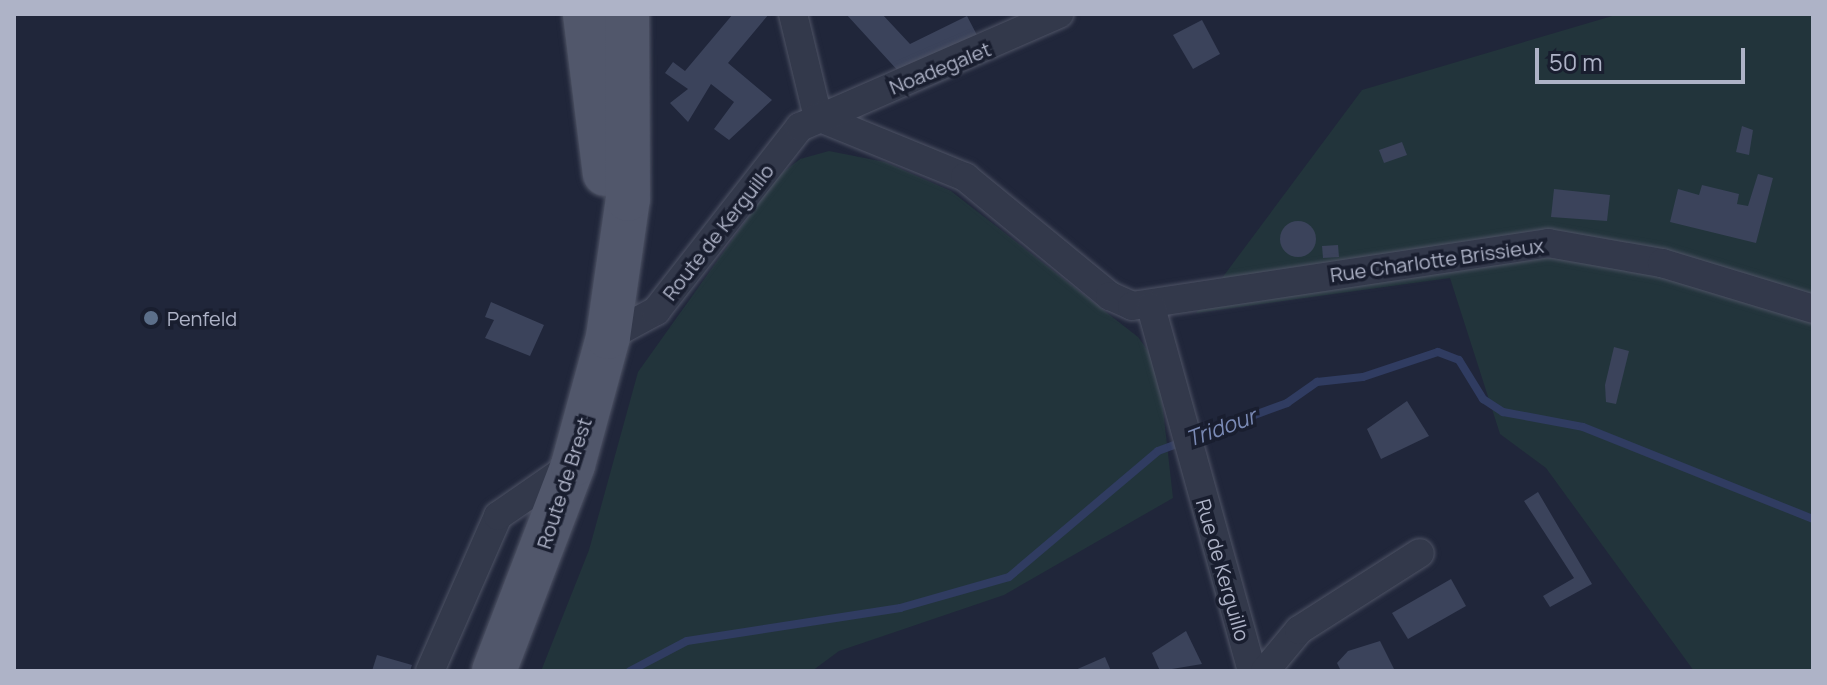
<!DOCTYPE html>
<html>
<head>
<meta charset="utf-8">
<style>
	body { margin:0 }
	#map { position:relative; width:1827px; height:685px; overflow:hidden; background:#20263a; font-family:Manrope,sans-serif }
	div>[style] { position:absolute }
	.green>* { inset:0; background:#22343b }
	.stream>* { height:8px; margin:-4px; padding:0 4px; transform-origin:4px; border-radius:4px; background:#303c61 }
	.building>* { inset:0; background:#3b435b }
	.round { border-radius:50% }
	.roads { filter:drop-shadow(0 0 2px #4e5365) drop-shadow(0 0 2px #4e5365) }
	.street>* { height:28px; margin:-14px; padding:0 14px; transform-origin:14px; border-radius:14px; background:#33394b }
	.primary>* { height:44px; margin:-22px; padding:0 22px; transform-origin:22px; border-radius:22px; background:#51576b }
	.dots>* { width:22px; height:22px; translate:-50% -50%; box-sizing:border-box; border:4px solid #191e2f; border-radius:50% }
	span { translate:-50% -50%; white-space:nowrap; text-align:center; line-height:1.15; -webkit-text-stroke:7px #191e2f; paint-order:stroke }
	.street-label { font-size:20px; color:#aeb3c7 }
	.poi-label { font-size:20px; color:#aeb3c7 }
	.left { translate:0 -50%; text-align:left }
	.water-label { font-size:22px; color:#7b8bb6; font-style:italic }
	.frame { position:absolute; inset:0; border:16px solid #aeb3c7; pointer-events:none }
	.scale { position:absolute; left:1535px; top:48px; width:210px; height:36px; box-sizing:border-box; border:4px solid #aeb3c7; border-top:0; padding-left:10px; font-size:24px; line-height:28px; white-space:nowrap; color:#aeb3c7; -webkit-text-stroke:6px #191e2f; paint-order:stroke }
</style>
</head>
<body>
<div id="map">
	<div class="green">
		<div style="clip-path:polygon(1619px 14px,1813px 14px,1813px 671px,1694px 671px,1546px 468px,1500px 434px,1450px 278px,1196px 313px,1362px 90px)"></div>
		<div style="clip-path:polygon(829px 151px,885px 162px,951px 191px,1138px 337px,1158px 365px,1173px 498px,1004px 595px,839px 651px,812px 671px,541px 671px,589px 550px,638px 372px,777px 177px,800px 159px)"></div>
	</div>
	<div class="stream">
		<div style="left:630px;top:671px;width:64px;rotate:-27.8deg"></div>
		<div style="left:687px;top:641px;width:216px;rotate:-8.8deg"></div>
		<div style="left:900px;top:608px;width:113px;rotate:-15.9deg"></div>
		<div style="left:1009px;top:577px;width:195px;rotate:-40.2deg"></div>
		<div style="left:1158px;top:451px;width:138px;rotate:-20.4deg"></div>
		<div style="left:1287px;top:403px;width:37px;rotate:-35deg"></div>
		<div style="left:1317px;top:382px;width:46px;rotate:-6.2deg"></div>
		<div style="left:1363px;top:377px;width:79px;rotate:-18.4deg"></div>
		<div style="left:1438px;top:352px;width:22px;rotate:21deg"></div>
		<div style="left:1459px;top:360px;width:46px;rotate:58.4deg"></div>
		<div style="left:1483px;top:399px;width:24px;rotate:33deg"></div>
		<div style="left:1503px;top:412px;width:81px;rotate:10.6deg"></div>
		<div style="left:1583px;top:427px;width:248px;rotate:21.8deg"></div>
	</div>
	<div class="building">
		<div style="clip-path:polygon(733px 14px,769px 14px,728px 63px,772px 100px,729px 140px,714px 129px,734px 102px,711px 84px,688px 122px,670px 103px,688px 89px,665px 73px,673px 62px,685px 71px)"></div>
		<div style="clip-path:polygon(846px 14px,882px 14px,910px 44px,967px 16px,978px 37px,900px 73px)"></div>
		<div style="clip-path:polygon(1202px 20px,1220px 54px,1193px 69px,1173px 35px)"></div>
		<div style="clip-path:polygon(1742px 126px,1753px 130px,1749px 155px,1736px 152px)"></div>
		<div style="clip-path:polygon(1402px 142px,1407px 155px,1384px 163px,1379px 150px)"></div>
		<div style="clip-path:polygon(1758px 174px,1773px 178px,1756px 243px,1670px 222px,1678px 189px,1699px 195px,1702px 185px,1739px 194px,1737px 204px,1748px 206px)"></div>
		<div style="clip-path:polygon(1554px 189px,1610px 195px,1607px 221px,1551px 217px)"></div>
		<div class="round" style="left:1280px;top:221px;width:36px;height:36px"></div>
		<div style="clip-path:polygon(1338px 245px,1339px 257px,1323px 258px,1322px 246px)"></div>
		<div style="clip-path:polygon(491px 302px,544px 325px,530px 356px,485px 338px,494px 320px,485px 317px)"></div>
		<div style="clip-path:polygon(1614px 347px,1629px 351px,1616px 404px,1606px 402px,1605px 385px)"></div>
		<div style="clip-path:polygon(1407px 401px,1429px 436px,1381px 459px,1367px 429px)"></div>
		<div style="clip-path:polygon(1538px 492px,1592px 584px,1550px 607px,1543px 596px,1574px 578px,1524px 501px)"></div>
		<div style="clip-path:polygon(1451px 579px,1466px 606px,1408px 639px,1392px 613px)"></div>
		<div style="clip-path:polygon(1186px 631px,1202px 664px,1160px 671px,1152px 653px)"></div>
		<div style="clip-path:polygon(1380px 641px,1395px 671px,1341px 671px,1337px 663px,1348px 651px)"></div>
		<div style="clip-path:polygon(377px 655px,412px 665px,410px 671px,372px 671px)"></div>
		<div style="clip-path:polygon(1105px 657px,1111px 671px,1073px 671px)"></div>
	</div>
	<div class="roads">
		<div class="street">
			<div style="left:793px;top:14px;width:106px;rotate:76.4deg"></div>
			<div style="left:818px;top:117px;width:159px;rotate:22.2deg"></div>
			<div style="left:965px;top:177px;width:188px;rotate:39.4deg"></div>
			<div style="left:1110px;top:296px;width:24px;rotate:24deg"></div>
			<div style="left:1132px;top:306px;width:421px;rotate:-8.6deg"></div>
			<div style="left:1548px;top:243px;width:116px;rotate:10deg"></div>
			<div style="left:1662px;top:263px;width:158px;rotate:16.9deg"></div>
			<div style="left:1151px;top:307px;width:378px;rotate:74.5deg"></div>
			<div style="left:608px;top:337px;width:55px;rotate:-28.4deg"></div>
			<div style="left:656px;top:311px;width:234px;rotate:-52deg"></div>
			<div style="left:800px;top:127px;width:283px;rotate:-23.6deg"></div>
			<div style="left:430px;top:671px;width:169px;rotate:-66.3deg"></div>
			<div style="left:498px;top:516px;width:90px;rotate:-34.6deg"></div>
			<div style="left:1265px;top:671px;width:53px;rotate:-50.3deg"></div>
			<div style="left:1299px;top:630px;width:143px;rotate:-32.5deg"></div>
		</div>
		<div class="primary">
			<div style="left:585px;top:14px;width:161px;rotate:82.9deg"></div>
			<div style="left:494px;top:671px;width:221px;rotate:-69deg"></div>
			<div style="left:573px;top:465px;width:133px;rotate:-74.7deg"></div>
			<div style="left:608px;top:337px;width:139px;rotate:-81.8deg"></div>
			<div style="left:628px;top:199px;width:185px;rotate:-90.3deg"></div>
		</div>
	</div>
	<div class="dots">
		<div style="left:151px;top:318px;background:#5c6f8a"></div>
	</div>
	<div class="street-label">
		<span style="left:940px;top:68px;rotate:-22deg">Noadegalet</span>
		<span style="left:718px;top:232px;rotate:-52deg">Route de Kerguillo</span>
		<span style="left:1437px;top:260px;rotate:-8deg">Rue Charlotte Brissieux</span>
		<span style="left:564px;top:483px;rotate:-72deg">Route de Brest</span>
		<span style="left:1223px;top:570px;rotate:74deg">Rue de Kerguillo</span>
	</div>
	<div class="poi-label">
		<span class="left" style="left:167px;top:318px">Penfeld</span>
	</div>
	<div class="water-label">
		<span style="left:1221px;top:428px;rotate:-20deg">Tridour</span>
	</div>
	<div class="frame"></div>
	<div class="scale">50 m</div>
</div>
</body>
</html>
